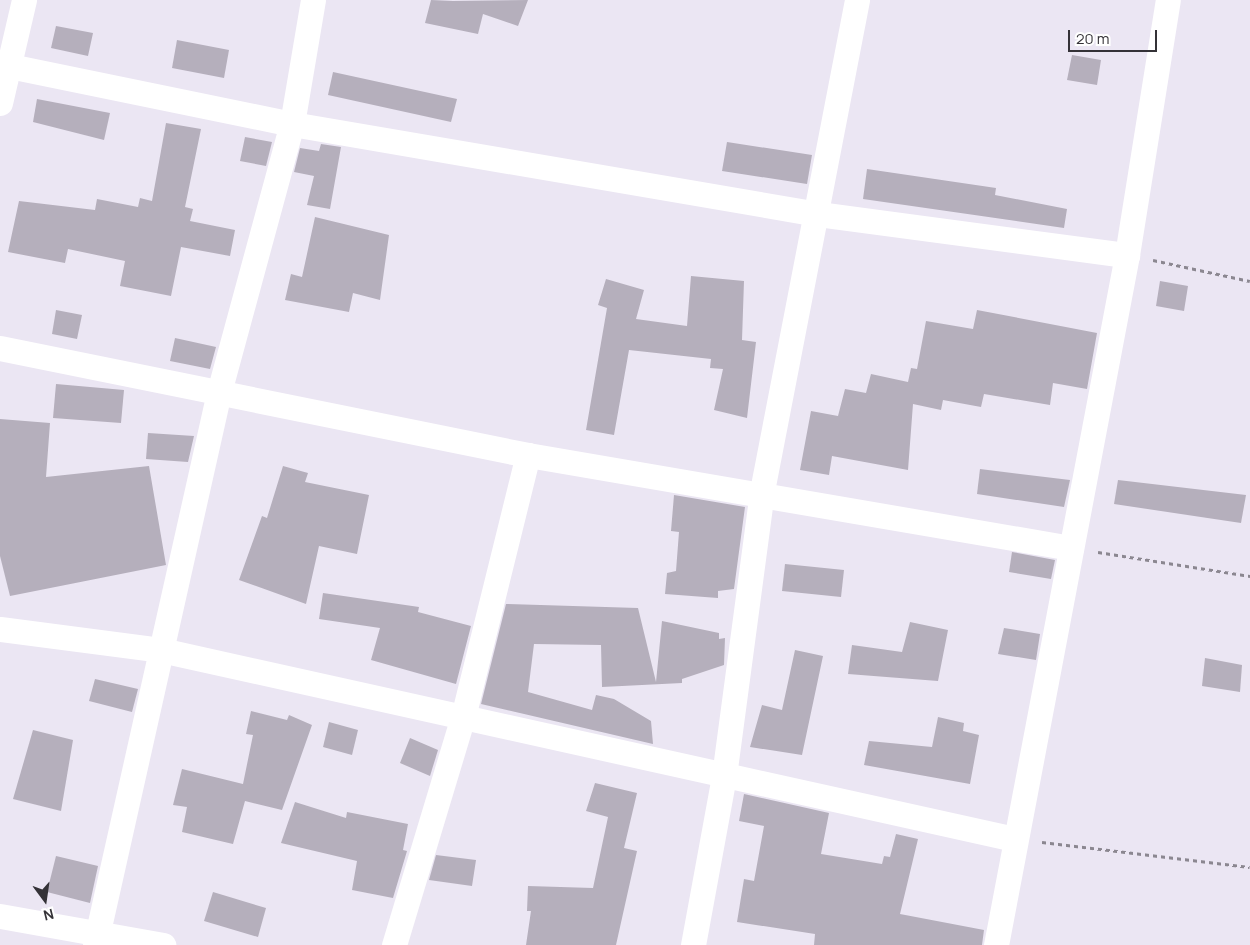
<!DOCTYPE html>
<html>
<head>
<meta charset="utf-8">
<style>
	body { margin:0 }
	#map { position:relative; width:1250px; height:945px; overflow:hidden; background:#ebe6f3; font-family:Manrope,sans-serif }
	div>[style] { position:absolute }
	.building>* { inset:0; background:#b5afbc }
	.path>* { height:3px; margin-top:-1.5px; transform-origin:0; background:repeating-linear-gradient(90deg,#8b8790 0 4px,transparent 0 8px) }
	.street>* { height:25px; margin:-12.5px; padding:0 12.5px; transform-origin:12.5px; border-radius:12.5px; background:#fff }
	span { translate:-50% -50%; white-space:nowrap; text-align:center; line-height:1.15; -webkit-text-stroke:4px #fff; paint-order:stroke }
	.north { position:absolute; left:20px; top:875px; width:50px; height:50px; -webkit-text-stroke:4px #fff; paint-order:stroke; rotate:166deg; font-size:14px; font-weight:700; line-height:20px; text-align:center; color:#343237 }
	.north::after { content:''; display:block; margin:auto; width:18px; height:22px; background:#343237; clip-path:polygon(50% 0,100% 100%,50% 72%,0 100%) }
	.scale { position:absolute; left:1068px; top:30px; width:89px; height:22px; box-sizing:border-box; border:2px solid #343237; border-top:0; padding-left:6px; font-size:15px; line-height:18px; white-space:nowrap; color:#343237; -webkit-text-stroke:4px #fff; paint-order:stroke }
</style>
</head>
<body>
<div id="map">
	<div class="building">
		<div style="clip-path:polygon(431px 0,453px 1px,528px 0,518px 26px,483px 14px,478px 34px,425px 23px)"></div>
		<div style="clip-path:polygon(56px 26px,93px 33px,88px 56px,51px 48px)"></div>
		<div style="clip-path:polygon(177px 40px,229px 50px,224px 78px,172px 68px)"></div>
		<div style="clip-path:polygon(1072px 55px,1101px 60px,1097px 85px,1067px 80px)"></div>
		<div style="clip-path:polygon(333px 72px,457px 99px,451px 122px,328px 95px)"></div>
		<div style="clip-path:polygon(37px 99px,110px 113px,104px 140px,33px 122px)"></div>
		<div style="clip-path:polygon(166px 123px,201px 129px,185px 207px,193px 209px,190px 221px,235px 230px,230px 256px,181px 247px,171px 296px,120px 286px,125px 261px,68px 249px,65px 263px,8px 252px,19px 201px,95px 210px,97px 199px,138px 207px,140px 198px,152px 201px)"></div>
		<div style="clip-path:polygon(245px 137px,272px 142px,266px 166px,240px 161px)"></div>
		<div style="clip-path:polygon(727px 142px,812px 155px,807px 184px,722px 171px)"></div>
		<div style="clip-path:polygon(321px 144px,341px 147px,330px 209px,307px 205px,314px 176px,294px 172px,300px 148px,319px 151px)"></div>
		<div style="clip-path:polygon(867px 169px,996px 188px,995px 195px,1067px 209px,1064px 228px,863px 199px)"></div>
		<div style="clip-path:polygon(315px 217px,389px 235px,380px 300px,353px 293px,349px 312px,285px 300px,291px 274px,302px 277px)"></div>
		<div style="clip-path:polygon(691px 276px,744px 281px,742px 340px,756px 342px,747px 418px,714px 410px,723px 369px,710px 368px,711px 359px,629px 350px,614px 435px,586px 430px,607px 308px,598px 305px,606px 279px,644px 290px,636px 319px,687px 326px)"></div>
		<div style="clip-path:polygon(1160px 281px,1188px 286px,1184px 311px,1156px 306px)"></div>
		<div style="clip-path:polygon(56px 310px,82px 315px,77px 339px,52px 334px)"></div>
		<div style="clip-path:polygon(977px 310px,1097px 333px,1087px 389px,1053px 383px,1050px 405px,984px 394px,981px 407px,943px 400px,941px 410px,913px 404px,908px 470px,832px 456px,829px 475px,800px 470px,811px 411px,838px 416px,845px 389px,866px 393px,871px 374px,908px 382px,911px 368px,917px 369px,926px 321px,973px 329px)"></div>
		<div style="clip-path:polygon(175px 338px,216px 347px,210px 369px,170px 361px)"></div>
		<div style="clip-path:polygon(56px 384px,124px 390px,121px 423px,53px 418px)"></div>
		<div style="clip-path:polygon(0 419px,50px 423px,46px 477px,149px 466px,166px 565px,10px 596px,0 556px)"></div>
		<div style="clip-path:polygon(148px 433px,194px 436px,188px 462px,146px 459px)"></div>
		<div style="clip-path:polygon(283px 466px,308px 473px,305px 482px,369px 495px,357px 554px,319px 546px,306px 604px,239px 580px,262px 516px,267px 518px)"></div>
		<div style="clip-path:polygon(980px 469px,1070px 480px,1064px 507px,977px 494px)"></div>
		<div style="clip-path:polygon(1118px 480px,1246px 495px,1241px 523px,1114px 504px)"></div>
		<div style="clip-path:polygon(674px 495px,745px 507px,734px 589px,718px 591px,718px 598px,665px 594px,667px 573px,676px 571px,679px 532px,671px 531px)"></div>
		<div style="clip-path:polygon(1012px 552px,1055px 560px,1051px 579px,1009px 572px)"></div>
		<div style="clip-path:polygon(785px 564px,844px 570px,841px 597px,782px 591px)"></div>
		<div style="clip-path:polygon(323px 593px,419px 607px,418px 612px,471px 626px,456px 684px,371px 660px,380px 628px,319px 619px)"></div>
		<div style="clip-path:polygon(506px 604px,638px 608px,656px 682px,662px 621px,719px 633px,719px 639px,725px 638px,724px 665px,682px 679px,682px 683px,602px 687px,601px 645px,534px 644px,528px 692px,592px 710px,596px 695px,614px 699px,651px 721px,653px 744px,481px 704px)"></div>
		<div style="clip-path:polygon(910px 622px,948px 630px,938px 681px,848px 674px,852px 645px,902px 652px)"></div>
		<div style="clip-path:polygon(1004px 628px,1040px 634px,1036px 660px,998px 654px)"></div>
		<div style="clip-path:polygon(795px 650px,823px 656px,802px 755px,750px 747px,762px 705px,782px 710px)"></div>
		<div style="clip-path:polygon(1205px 658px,1242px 665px,1240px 692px,1202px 686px)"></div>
		<div style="clip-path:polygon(95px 679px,138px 689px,132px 712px,89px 701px)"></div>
		<div style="clip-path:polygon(251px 711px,287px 720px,289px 715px,312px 725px,282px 810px,245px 801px,233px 844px,182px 832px,187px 807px,173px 805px,182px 769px,243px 784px,253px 735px,246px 734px)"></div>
		<div style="clip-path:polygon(938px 717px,964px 723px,963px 731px,979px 735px,970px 784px,864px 765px,869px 741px,932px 747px)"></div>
		<div style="clip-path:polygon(329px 722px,358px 730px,352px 755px,323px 747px)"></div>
		<div style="clip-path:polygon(33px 730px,73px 740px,61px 811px,13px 799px)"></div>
		<div style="clip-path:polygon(410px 738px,438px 750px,430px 776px,400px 763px)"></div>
		<div style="clip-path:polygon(595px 783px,637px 793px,624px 848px,637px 851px,616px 945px,526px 945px,531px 911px,527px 911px,528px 886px,593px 888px,608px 817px,586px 811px)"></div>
		<div style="clip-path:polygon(744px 794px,829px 813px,821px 854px,882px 864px,884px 856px,890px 857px,896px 834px,918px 839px,900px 914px,984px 930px,982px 945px,814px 945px,815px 934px,737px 922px,744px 879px,754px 881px,764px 826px,739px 821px)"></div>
		<div style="clip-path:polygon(295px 802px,346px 818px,347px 812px,408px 824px,403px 850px,407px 851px,393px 898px,352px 890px,357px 861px,281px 843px)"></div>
		<div style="clip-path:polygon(436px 855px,476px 860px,472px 886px,429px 880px)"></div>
		<div style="clip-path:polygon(56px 856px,98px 866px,90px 903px,47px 892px)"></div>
		<div style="clip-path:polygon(213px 892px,266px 908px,258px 937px,204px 921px)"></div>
	</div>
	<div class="path">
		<div style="left:1153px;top:260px;width:99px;rotate:12.2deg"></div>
		<div style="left:1098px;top:552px;width:154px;rotate:9deg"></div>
		<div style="left:1042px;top:842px;width:209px;rotate:6.9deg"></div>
	</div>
	<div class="street">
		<div style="left:0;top:64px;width:298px;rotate:11.6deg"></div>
		<div style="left:292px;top:124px;width:534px;rotate:9.71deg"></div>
		<div style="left:818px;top:214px;width:312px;rotate:7.6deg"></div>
		<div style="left:0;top:103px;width:106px;rotate:-76.9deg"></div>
		<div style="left:0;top:348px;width:539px;rotate:11.46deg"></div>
		<div style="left:528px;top:455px;width:551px;rotate:9.72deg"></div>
		<div style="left:0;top:629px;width:162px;rotate:7.4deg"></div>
		<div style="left:161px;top:650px;width:874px;rotate:12.49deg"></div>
		<div style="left:0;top:916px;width:166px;rotate:10.1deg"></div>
		<div style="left:95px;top:945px;width:567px;rotate:-77.36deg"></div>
		<div style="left:219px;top:392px;width:278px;rotate:-74.8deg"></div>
		<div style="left:292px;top:124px;width:126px;rotate:-80.4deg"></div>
		<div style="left:394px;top:945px;width:238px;rotate:-73.2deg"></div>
		<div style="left:463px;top:717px;width:270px;rotate:-76.1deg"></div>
		<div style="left:693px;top:945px;width:172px;rotate:-79.6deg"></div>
		<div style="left:724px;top:776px;width:288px;rotate:-82.4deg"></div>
		<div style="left:762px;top:491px;width:500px;rotate:-79.05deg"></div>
		<div style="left:996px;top:945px;width:702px;rotate:-79.25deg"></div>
		<div style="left:1127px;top:255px;width:258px;rotate:-80.9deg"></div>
	</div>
	<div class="north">N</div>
	<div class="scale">20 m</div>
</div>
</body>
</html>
